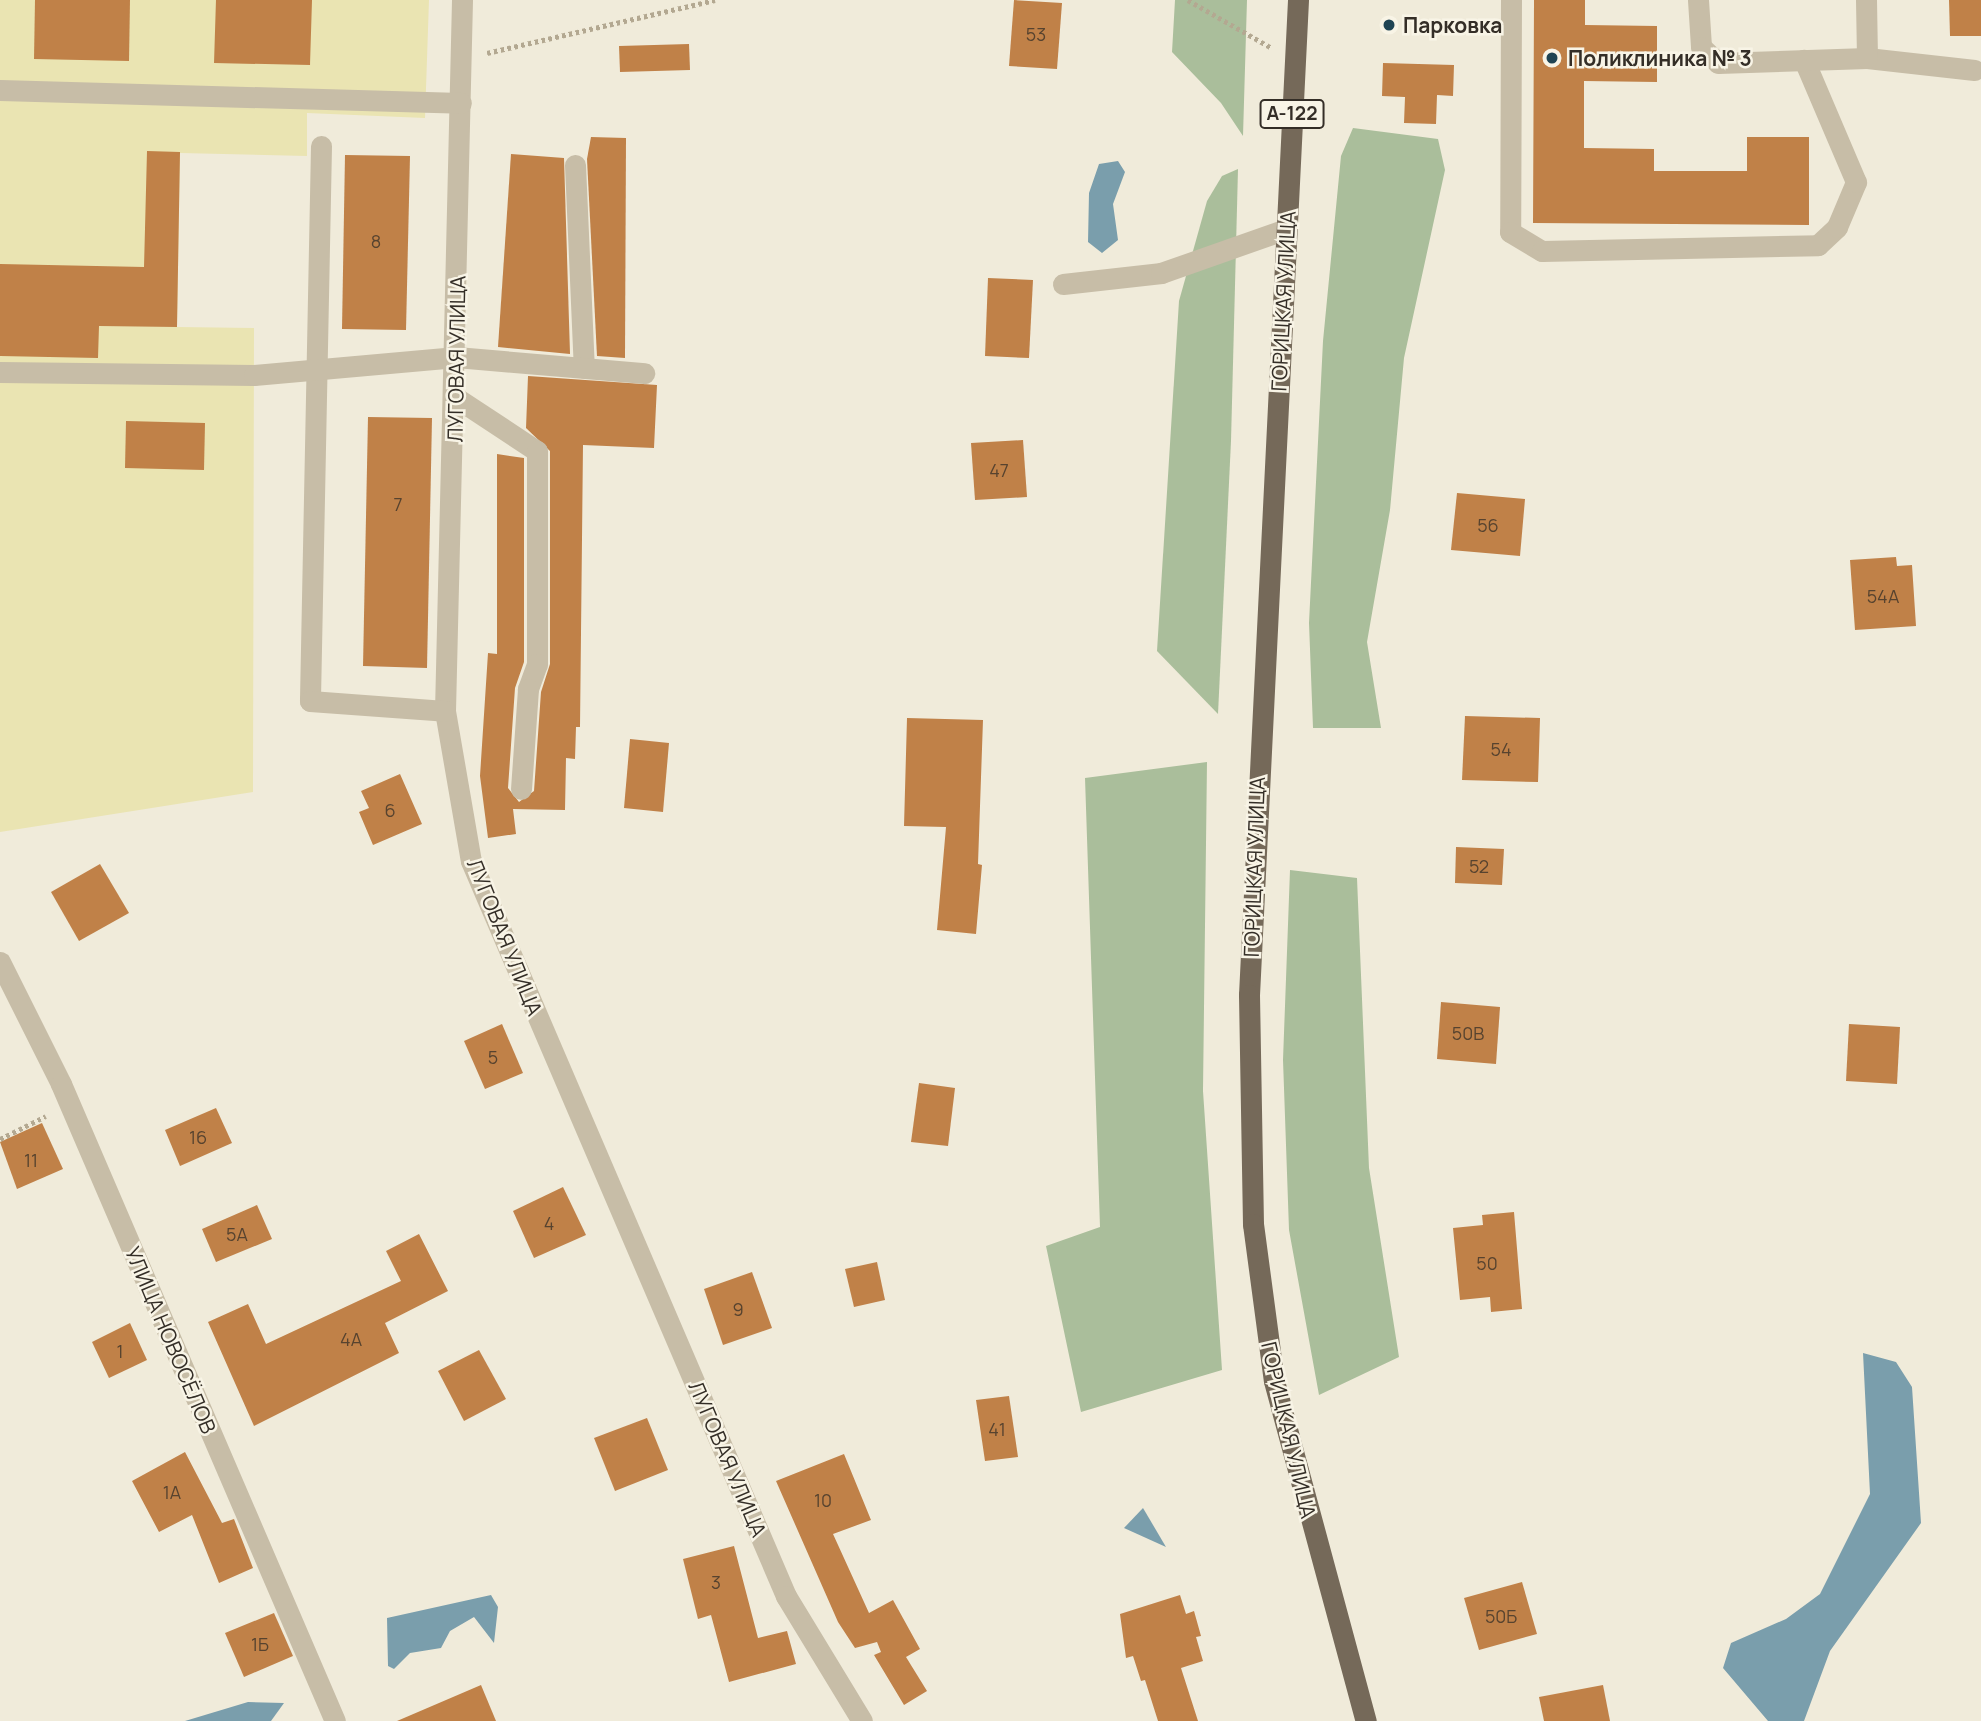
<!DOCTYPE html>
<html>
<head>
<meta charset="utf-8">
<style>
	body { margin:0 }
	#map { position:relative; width:1981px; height:1721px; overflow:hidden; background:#f0ebda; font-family:Manrope,sans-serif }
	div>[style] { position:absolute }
	.green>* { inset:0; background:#aabe9b }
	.sand>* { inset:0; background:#eae4b2 }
	.water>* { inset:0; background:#7a9eac }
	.building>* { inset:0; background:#c08148 }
	.path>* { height:4.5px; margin-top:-2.25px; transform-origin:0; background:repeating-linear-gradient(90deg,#b3a891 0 3.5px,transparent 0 7px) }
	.minor>* { height:21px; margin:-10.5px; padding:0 10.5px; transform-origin:10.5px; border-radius:10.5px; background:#c7bda7 }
	.major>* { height:21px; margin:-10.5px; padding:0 10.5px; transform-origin:10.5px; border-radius:10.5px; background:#756959 }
	.dots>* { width:19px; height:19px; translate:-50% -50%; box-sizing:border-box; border:4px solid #f8f4e6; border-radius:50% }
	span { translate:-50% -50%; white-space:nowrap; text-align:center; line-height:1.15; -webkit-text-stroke:5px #f8f4e6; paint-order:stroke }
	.number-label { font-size:18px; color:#57432f }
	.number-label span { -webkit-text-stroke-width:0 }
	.shield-label span { padding:2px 5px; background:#f8f4e6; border:2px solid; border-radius:5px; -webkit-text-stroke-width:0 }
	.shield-label { font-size:19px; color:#342e27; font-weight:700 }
	.poi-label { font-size:21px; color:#342e27; font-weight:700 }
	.left { translate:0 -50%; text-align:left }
	.street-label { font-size:21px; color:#342e27 }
</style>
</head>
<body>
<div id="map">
	<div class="green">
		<div style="clip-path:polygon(1175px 0,1247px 0,1243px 136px,1221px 103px,1172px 52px)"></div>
		<div style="clip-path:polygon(1353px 128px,1438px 139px,1445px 170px,1404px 358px,1390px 510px,1367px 642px,1381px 728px,1313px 728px,1309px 623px,1323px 341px,1341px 156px)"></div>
		<div style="clip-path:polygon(1238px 169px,1231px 441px,1218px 714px,1157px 651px,1179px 301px,1207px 201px,1222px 176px)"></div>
		<div style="clip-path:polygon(1207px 762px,1203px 1091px,1222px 1370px,1081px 1412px,1046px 1246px,1100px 1227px,1085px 778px)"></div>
		<div style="clip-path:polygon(1290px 870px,1357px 878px,1369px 1168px,1399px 1357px,1319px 1395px,1289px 1230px,1283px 1060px)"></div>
	</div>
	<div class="sand">
		<div style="clip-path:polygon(0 0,429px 0,425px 118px,307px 113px,307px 156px,180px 153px,177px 327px,254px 328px,253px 792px,0 832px)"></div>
	</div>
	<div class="water">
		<div style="clip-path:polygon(1118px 161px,1125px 172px,1113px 204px,1118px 240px,1102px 253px,1088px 242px,1089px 193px,1099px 164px)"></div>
		<div style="clip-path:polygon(1863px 1353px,1896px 1362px,1912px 1387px,1921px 1523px,1830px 1651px,1804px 1721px,1768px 1721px,1723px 1668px,1731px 1643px,1786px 1619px,1820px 1594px,1870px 1494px)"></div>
		<div style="clip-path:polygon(1143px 1508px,1166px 1547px,1124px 1528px)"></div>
		<div style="clip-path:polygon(491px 1595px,498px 1607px,494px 1643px,474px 1617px,450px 1631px,441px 1648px,410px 1653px,394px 1669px,388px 1666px,387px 1618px)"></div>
		<div style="clip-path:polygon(248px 1702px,284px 1703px,271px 1721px,185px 1721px)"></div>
	</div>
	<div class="building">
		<div style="clip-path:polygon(35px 0,130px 0,129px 61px,34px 59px)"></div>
		<div style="clip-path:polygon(216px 0,312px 0,310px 65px,214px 63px)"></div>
		<div style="clip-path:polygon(1014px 0,1062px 3px,1057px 69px,1009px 66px)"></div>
		<div style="clip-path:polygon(1534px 0,1585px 0,1585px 25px,1657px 26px,1657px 82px,1584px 81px,1584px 148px,1654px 149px,1654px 171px,1747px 171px,1747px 137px,1809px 137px,1809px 225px,1533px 223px)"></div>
		<div style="clip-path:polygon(1949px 0,1981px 0,1981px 36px,1950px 36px)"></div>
		<div style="clip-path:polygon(689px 44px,690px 70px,620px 72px,619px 46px)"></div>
		<div style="clip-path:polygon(1383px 63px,1454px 65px,1453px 96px,1437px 95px,1436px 124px,1404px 123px,1405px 97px,1382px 96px)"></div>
		<div style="clip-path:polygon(591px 137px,626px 138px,625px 358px,597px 356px,587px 159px)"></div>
		<div style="clip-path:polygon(147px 151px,180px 152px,177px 327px,99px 326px,98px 358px,0 356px,0 264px,144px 267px)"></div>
		<div style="clip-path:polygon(511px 154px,564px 158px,570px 354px,498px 347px)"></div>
		<div style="clip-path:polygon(345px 155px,410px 156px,406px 330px,342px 329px)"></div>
		<div style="clip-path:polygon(988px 278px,1033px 280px,1029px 358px,985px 356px)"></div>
		<div style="clip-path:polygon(528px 376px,657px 385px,654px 448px,583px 445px,580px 727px,576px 727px,575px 759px,566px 758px,565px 810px,513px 809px,516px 834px,488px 838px,480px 776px,488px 653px,497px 654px,497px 454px,524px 458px,524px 662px,515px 688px,508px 788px,519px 802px,534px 791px,541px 692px,550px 664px,550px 451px,526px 428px)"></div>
		<div style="clip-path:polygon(368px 417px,432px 418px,427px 668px,363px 666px)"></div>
		<div style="clip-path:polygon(126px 421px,205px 423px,204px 470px,125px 468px)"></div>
		<div style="clip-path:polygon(1023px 440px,1027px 497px,975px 500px,971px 443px)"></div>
		<div style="clip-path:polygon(1457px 493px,1525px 499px,1520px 556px,1451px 550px)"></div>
		<div style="clip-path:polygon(1896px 557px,1897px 566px,1912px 565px,1916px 626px,1855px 630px,1850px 560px)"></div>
		<div style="clip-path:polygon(1465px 716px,1540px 718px,1538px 782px,1462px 780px)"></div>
		<div style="clip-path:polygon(907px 718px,983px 720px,978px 864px,982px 865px,976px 934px,937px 930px,946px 827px,904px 826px)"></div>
		<div style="clip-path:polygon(630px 739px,669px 743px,663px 812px,624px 808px)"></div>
		<div style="clip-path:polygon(400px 774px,422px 824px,373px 845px,359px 812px,369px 808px,361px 791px)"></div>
		<div style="clip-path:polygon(1456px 847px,1504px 849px,1502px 885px,1455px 883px)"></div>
		<div style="clip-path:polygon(100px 864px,129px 913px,79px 941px,51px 892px)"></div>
		<div style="clip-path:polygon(1441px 1002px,1500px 1007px,1496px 1064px,1437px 1059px)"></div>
		<div style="clip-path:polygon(502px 1024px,523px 1073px,485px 1089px,464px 1041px)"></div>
		<div style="clip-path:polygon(1849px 1024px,1900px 1027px,1897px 1084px,1846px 1081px)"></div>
		<div style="clip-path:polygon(919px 1083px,955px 1088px,948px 1146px,911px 1142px)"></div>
		<div style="clip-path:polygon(216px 1108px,232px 1143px,180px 1166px,165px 1130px)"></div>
		<div style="clip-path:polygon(42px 1123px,63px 1169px,17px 1189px,0 1142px)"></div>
		<div style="clip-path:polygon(563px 1187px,586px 1235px,534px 1258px,513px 1211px)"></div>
		<div style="clip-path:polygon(257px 1205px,272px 1239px,216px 1262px,202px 1229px)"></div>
		<div style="clip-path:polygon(1514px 1212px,1522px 1309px,1491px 1312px,1490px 1297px,1460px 1300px,1453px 1228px,1483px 1225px,1482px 1215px)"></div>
		<div style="clip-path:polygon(419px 1234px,448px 1291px,385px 1323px,399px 1353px,254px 1426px,208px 1322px,248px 1304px,266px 1344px,401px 1281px,386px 1251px)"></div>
		<div style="clip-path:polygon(877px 1262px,885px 1300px,854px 1307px,845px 1269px)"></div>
		<div style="clip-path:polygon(752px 1272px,772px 1328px,723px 1345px,704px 1289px)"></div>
		<div style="clip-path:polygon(130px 1323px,147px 1360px,109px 1378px,92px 1342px)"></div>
		<div style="clip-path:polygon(479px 1350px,506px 1399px,464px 1421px,438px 1371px)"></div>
		<div style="clip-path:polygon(1009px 1396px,1018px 1457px,985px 1461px,976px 1400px)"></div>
		<div style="clip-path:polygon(647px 1418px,668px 1470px,615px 1491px,594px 1438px)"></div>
		<div style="clip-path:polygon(185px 1452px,222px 1523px,234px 1519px,253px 1568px,219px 1583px,192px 1515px,159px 1532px,132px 1481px)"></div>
		<div style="clip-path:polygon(844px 1454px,871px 1520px,833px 1534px,869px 1613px,893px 1600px,920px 1649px,906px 1657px,927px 1691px,904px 1705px,874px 1655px,881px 1652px,877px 1642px,855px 1648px,838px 1622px,776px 1481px)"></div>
		<div style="clip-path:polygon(734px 1546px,758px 1638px,787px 1631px,796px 1664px,729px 1682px,711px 1615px,698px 1619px,683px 1559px)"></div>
		<div style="clip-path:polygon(1522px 1582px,1537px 1634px,1479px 1650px,1464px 1598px)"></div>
		<div style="clip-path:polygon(1180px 1595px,1186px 1614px,1194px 1611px,1201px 1636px,1196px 1637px,1203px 1661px,1181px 1668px,1198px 1721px,1158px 1721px,1145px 1680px,1141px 1681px,1133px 1656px,1126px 1658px,1120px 1614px)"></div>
		<div style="clip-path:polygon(274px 1613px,293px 1656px,244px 1677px,225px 1633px)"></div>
		<div style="clip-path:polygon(481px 1685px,496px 1721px,397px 1721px)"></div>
		<div style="clip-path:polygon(1603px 1685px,1610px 1721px,1544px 1721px,1539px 1697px)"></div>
	</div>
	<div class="path">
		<div style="left:1188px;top:0;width:95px;rotate:29.8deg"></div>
		<div style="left:487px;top:53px;width:234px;rotate:-13.1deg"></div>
		<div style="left:0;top:1139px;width:51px;rotate:-26.6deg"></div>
	</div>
	<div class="minor">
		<div style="left:462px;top:0;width:711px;rotate:91.37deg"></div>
		<div style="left:445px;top:711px;width:152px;rotate:80.2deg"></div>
		<div style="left:471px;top:861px;width:800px;rotate:66.8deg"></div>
		<div style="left:786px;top:1596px;width:146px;rotate:58.7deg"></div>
		<div style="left:1511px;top:0;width:232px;rotate:90.2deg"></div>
		<div style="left:1510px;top:232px;width:37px;rotate:31deg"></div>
		<div style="left:1542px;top:251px;width:276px;rotate:-1.2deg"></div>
		<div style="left:1818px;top:245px;width:26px;rotate:-43deg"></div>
		<div style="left:1837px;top:227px;width:49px;rotate:-67.1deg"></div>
		<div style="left:1856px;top:182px;width:133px;rotate:-113.1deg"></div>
		<div style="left:1698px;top:0;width:47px;rotate:86.3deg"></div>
		<div style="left:1701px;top:47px;width:23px;rotate:43deg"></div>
		<div style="left:1718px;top:63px;width:149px;rotate:-1.9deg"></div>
		<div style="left:1867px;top:58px;width:108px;rotate:6.4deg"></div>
		<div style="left:1866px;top:0;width:58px;rotate:89deg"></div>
		<div style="left:0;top:90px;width:461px;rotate:1.6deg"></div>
		<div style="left:321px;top:146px;width:555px;rotate:91.14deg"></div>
		<div style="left:310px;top:701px;width:135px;rotate:4.2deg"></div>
		<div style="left:575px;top:165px;width:203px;rotate:87.5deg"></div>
		<div style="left:1063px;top:284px;width:99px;rotate:-6.4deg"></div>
		<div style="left:1161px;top:273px;width:133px;rotate:-19.4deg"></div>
		<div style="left:0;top:372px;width:254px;rotate:0.7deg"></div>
		<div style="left:254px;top:375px;width:203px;rotate:-5.1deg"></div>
		<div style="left:456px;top:357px;width:189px;rotate:4.9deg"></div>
		<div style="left:455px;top:397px;width:98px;rotate:33.4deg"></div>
		<div style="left:537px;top:451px;width:213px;rotate:90deg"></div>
		<div style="left:537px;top:664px;width:27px;rotate:110deg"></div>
		<div style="left:528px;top:689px;width:100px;rotate:94deg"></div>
		<div style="left:0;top:962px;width:136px;rotate:63.4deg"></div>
		<div style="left:61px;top:1084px;width:693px;rotate:66.73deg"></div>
	</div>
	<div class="major">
		<div style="left:1298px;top:0;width:996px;rotate:92.82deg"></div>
		<div style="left:1249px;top:995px;width:229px;rotate:89deg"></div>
		<div style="left:1253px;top:1224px;width:158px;rotate:82.4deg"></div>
		<div style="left:1274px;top:1381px;width:352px;rotate:74.9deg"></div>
	</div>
	<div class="dots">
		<div style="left:1389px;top:25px;background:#1f4453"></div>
		<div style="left:1552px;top:58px;background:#1f4453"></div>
	</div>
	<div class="number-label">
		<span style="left:1036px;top:34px">53</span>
		<span style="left:376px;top:241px">8</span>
		<span style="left:999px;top:470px">47</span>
		<span style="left:398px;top:504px">7</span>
		<span style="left:1488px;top:525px">56</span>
		<span style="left:1883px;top:596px">54А</span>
		<span style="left:1501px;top:749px">54</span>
		<span style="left:390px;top:810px">6</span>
		<span style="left:1479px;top:866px">52</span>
		<span style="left:1468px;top:1033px">50В</span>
		<span style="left:493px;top:1057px">5</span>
		<span style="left:198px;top:1137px">16</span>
		<span style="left:31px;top:1160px">11</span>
		<span style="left:549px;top:1223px">4</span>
		<span style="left:237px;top:1234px">5А</span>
		<span style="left:1487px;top:1263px">50</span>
		<span style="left:738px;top:1309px">9</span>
		<span style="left:351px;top:1339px">4А</span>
		<span style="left:120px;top:1351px">1</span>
		<span style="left:997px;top:1429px">41</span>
		<span style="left:172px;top:1492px">1А</span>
		<span style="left:823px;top:1500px">10</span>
		<span style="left:716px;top:1582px">3</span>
		<span style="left:1501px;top:1616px">50Б</span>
		<span style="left:260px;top:1644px">1Б</span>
	</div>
	<div class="shield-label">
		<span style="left:1292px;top:114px">А-122</span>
	</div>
	<div class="poi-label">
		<span class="left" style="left:1403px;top:25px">Парковка</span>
		<span class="left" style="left:1568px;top:58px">Поликлиника № 3</span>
	</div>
	<div class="street-label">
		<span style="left:1283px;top:301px;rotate:-87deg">ГОРИЦКАЯ УЛИЦА</span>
		<span style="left:456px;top:359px;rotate:-89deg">ЛУГОВАЯ УЛИЦА</span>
		<span style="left:1254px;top:867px;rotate:-88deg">ГОРИЦКАЯ УЛИЦА</span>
		<span style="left:505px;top:937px;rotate:68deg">ЛУГОВАЯ УЛИЦА</span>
		<span style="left:171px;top:1340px;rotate:67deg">УЛИЦА НОВОСЁЛОВ</span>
		<span style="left:1289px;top:1430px;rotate:77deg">ГОРИЦКАЯ УЛИЦА</span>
		<span style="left:728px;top:1459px;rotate:67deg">ЛУГОВАЯ УЛИЦА</span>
	</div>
</div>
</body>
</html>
